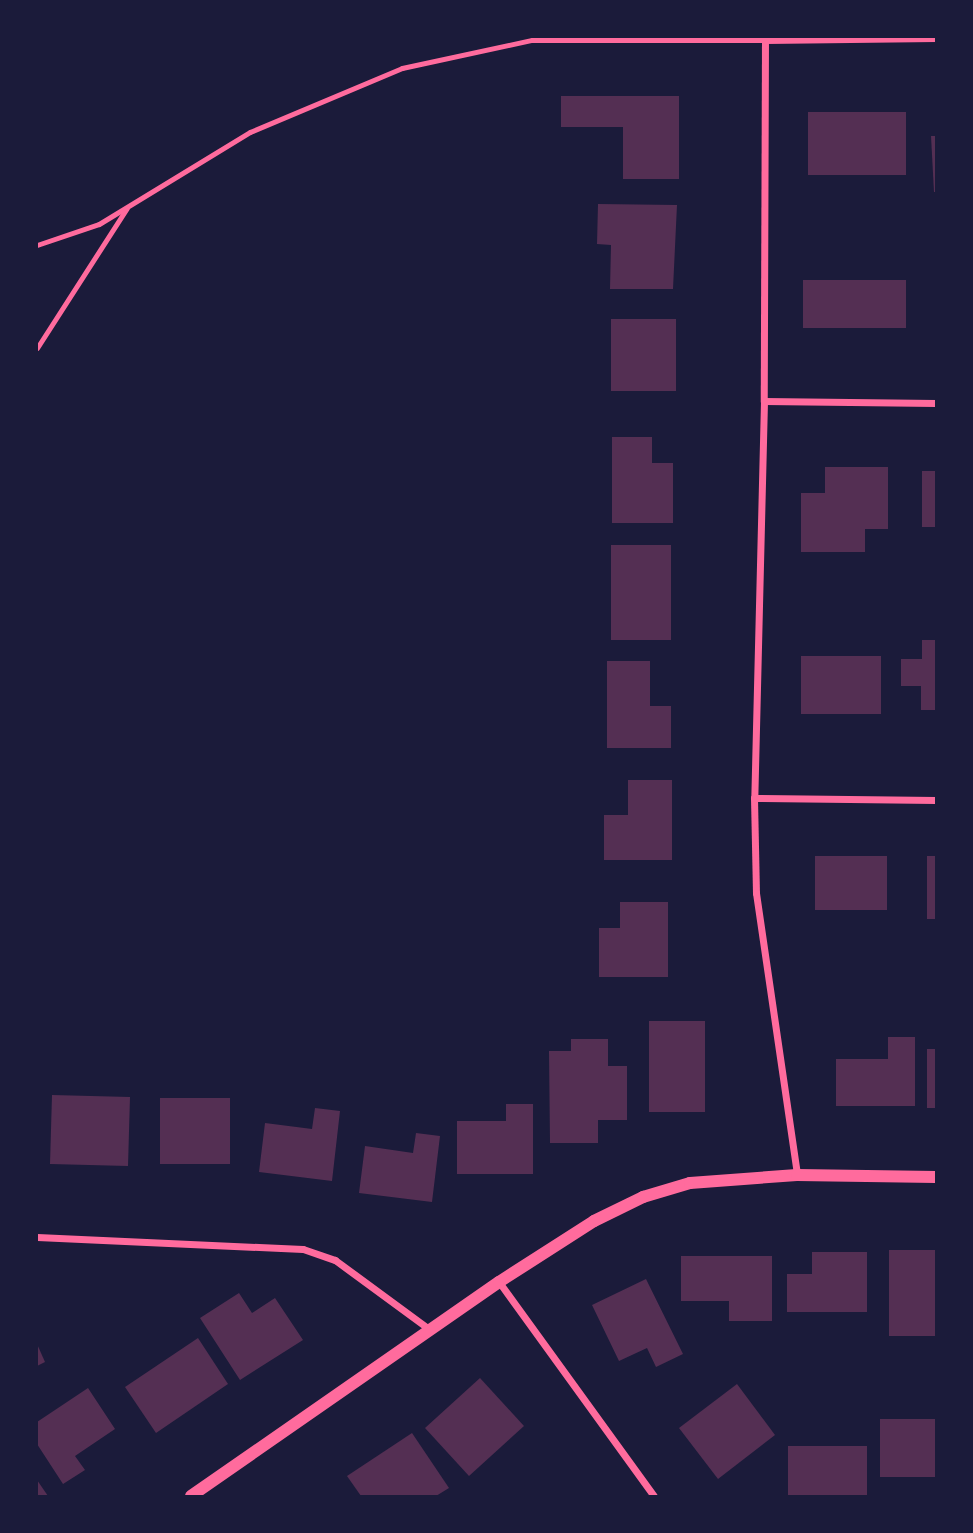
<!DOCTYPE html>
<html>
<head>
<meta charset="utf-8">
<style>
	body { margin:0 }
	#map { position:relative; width:973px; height:1533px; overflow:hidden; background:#1b1b3a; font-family:Rubik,sans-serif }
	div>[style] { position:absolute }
	.building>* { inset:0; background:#542f53 }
	.service>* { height:5px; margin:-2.5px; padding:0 2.5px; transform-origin:2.5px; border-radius:2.5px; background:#ff6b9d }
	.minor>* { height:7px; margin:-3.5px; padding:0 3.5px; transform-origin:3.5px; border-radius:3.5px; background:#ff6b9d }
	.tertiary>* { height:12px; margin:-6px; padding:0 6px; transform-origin:6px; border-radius:6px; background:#ff6b9d }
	span { translate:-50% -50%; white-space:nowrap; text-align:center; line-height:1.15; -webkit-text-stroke:5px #1b1b3a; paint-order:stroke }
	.frame { position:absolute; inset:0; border:38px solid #1b1b3a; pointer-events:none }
</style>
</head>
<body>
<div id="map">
	<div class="building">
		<div style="clip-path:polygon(561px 96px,679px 96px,679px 179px,623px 179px,623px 127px,561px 127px)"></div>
		<div style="clip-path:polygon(808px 112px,906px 112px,906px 175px,808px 175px)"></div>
		<div style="clip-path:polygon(931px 136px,936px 136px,936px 192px,934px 192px)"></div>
		<div style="clip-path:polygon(598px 204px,677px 205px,673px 289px,610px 289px,611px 245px,597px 244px)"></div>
		<div style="clip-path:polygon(803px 280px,906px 280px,906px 328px,803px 328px)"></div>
		<div style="clip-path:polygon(611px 319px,676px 319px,676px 391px,611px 391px)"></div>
		<div style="clip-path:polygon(612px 437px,652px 437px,652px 463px,673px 463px,673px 523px,612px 523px)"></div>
		<div style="clip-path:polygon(825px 467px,888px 467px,888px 529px,865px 529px,865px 552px,801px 552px,801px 493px,825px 493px)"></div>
		<div style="clip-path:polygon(922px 471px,936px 471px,936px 527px,922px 527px)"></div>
		<div style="clip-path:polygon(611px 545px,671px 545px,671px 640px,611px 640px)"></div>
		<div style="clip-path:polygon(922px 640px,936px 640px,936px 710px,921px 710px,921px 686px,901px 686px,901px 659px,922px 659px)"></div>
		<div style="clip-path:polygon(801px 656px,881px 656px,881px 714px,801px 714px)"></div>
		<div style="clip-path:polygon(607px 661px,650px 661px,650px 706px,671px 706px,671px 748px,607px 748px)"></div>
		<div style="clip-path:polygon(628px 780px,672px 780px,672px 860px,604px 860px,604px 815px,628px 815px)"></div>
		<div style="clip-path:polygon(815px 856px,887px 856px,887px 910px,815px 910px)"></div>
		<div style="clip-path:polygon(927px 856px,936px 856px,936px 919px,927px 919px)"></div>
		<div style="clip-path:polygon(620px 902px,668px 902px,668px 977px,599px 977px,599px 928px,620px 928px)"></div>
		<div style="clip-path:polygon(649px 1021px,705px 1021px,705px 1112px,649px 1112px)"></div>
		<div style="clip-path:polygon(888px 1037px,915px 1037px,915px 1106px,836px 1106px,836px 1059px,888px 1059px)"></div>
		<div style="clip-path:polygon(571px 1039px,608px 1039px,608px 1066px,627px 1066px,627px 1120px,598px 1120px,598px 1143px,550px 1143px,549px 1051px,571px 1051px)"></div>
		<div style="clip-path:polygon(927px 1049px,936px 1049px,936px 1108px,927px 1108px)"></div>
		<div style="clip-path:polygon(52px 1095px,130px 1097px,128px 1166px,50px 1164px)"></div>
		<div style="clip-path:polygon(160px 1098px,230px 1098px,230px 1164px,160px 1164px)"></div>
		<div style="clip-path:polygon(506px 1104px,533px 1104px,533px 1174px,457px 1174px,457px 1121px,506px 1121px)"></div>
		<div style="clip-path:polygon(315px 1108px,340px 1111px,332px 1181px,259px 1172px,265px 1123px,312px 1129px)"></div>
		<div style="clip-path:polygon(416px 1133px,440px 1136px,432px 1202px,359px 1193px,365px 1146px,413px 1153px)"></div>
		<div style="clip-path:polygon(889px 1250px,935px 1250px,936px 1336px,889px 1336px)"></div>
		<div style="clip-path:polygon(812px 1252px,867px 1252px,867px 1312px,787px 1312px,787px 1274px,812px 1274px)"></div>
		<div style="clip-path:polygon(681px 1256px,772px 1256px,772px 1321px,729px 1321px,729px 1301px,681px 1301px)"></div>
		<div style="clip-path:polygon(646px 1279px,683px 1354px,656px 1367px,647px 1348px,619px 1361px,592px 1305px)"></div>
		<div style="clip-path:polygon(239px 1293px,252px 1313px,275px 1298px,303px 1340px,240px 1380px,200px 1318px)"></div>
		<div style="clip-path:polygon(198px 1338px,228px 1384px,156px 1433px,125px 1387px)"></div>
		<div style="clip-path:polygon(37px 1344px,45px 1362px,37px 1366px)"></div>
		<div style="clip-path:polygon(480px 1378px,524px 1426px,469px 1476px,425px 1428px)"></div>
		<div style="clip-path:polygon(737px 1384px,775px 1435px,718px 1479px,679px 1428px)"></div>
		<div style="clip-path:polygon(88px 1388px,115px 1429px,75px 1456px,85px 1470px,63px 1484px,37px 1444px,37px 1422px)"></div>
		<div style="clip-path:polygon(880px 1419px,936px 1419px,936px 1477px,880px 1477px)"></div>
		<div style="clip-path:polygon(412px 1433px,449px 1488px,436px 1496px,361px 1496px,347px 1476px)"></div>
		<div style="clip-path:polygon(788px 1446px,867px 1446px,867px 1496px,788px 1496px)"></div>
		<div style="clip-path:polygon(37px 1480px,48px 1496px,37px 1496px)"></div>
	</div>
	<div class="service">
		<div style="left:37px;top:245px;width:65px;rotate:-18.7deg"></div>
		<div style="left:99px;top:224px;width:177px;rotate:-31.4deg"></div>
		<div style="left:250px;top:132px;width:165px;rotate:-22.8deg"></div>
		<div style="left:402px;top:68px;width:133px;rotate:-12.2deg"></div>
		<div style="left:532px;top:40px;width:233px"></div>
		<div style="left:37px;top:348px;width:166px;rotate:-57.3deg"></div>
	</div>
	<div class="minor">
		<div style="left:765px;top:37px;width:364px;rotate:90.2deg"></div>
		<div style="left:764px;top:401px;width:397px;rotate:91.4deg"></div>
		<div style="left:754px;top:798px;width:95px;rotate:88.8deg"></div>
		<div style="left:756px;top:893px;width:285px;rotate:81.7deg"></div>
		<div style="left:765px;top:40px;width:171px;rotate:-0.7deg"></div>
		<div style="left:764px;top:401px;width:172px;rotate:0.7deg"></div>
		<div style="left:754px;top:798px;width:182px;rotate:0.6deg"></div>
		<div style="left:37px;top:1237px;width:266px;rotate:2.6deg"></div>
		<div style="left:303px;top:1249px;width:34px;rotate:19deg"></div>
		<div style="left:335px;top:1260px;width:117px;rotate:36.3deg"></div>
		<div style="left:499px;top:1282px;width:264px;rotate:54.1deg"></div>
	</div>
	<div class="tertiary">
		<div style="left:191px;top:1496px;width:375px;rotate:-34.8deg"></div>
		<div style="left:499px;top:1282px;width:113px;rotate:-32.7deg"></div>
		<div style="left:594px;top:1221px;width:55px;rotate:-26.1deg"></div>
		<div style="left:643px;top:1197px;width:49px;rotate:-16.6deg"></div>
		<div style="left:690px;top:1183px;width:107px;rotate:-4.3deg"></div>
		<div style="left:797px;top:1175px;width:139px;rotate:0.8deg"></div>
	</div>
	<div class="frame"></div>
</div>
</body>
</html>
